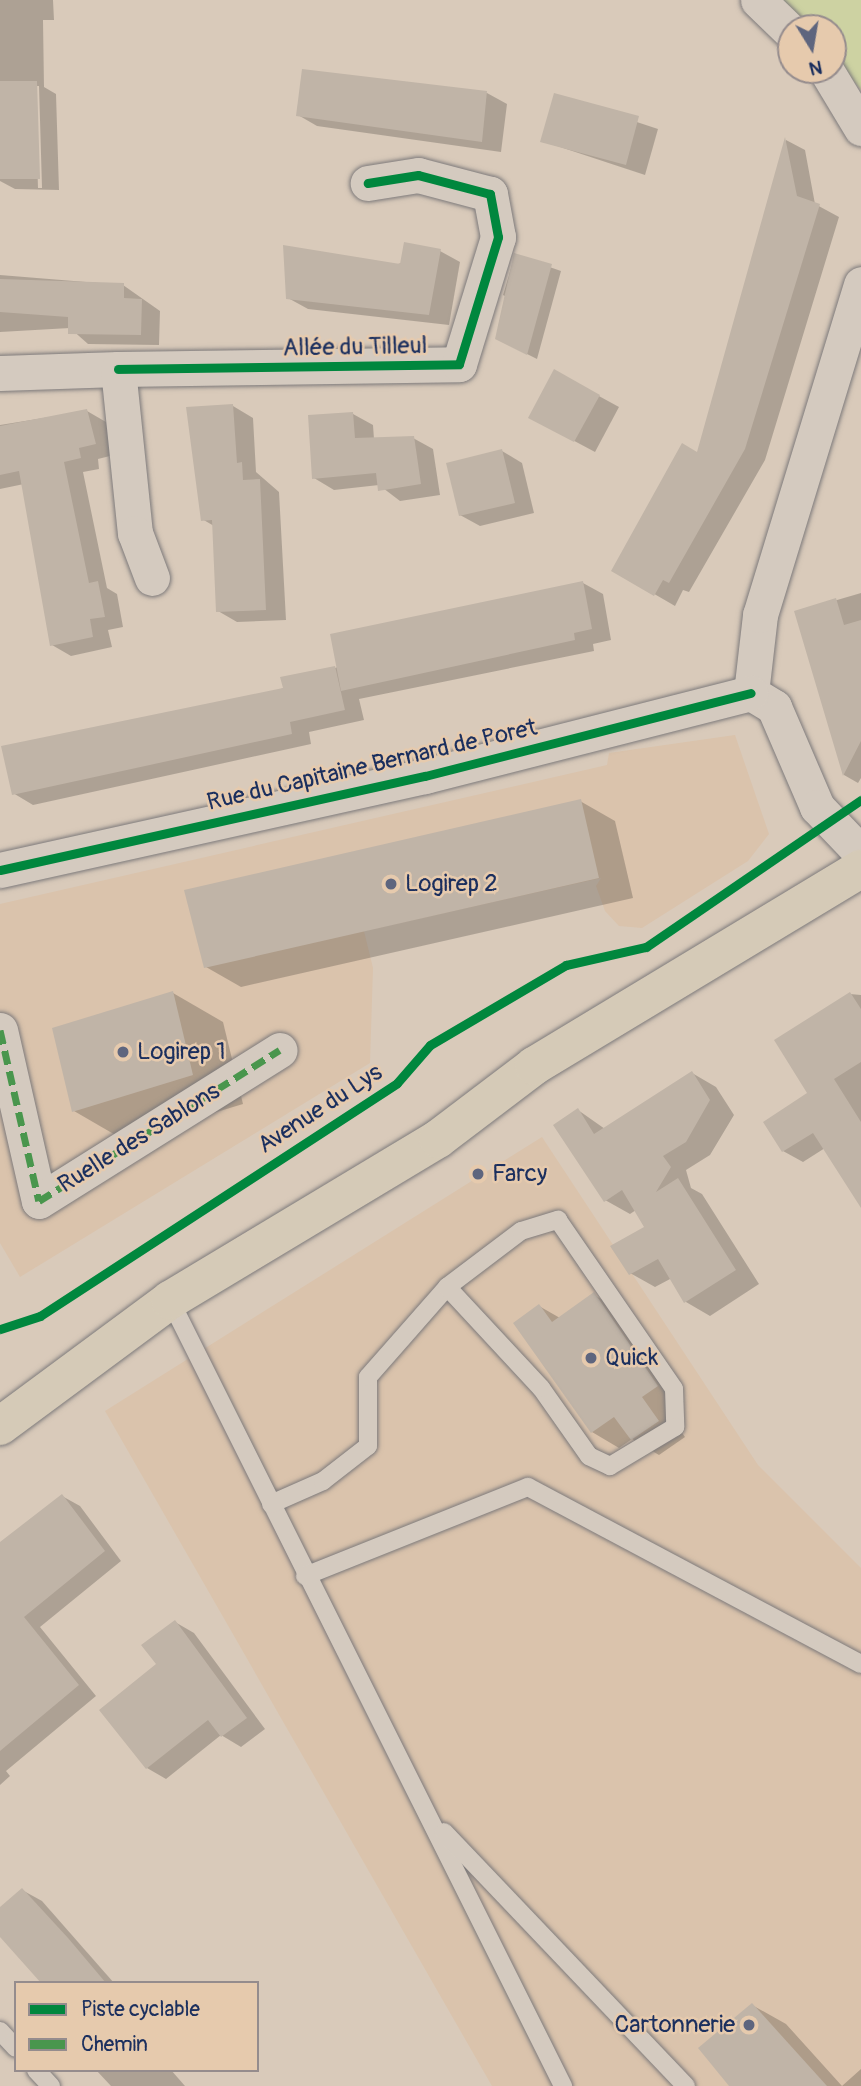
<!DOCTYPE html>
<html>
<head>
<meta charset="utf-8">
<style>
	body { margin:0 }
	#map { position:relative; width:861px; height:2086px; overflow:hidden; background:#d9caba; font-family:Pangolin,sans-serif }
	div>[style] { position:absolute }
	.built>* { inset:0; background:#dac3ac }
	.green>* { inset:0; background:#cdd2a2 }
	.shadow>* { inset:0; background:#0003 }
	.building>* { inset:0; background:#c0b4a7 }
	.roads { filter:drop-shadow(0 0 2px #7d7a7b) drop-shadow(0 0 2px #7d7a7b) }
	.service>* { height:18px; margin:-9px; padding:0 9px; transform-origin:9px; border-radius:9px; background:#d4cabf }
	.minor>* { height:35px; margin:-17.5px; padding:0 17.5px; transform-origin:17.5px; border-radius:17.5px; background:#d4cabf }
	.primary>* { height:38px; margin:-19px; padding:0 19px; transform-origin:19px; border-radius:19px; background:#d5cab7 }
	.quiet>* { height:7px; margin-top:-3.5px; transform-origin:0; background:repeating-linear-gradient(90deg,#49964d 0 14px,transparent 0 21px) }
	.cycleway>* { height:9px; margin:-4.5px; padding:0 4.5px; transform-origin:4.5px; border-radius:4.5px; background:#00873e }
	.dots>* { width:19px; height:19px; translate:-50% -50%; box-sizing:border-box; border:4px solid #e6caad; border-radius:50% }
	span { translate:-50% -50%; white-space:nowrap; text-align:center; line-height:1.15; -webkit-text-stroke:5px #e6caad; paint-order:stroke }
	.street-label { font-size:24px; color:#1b2f5e }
	.poi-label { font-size:24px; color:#1b2f5e }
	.left { translate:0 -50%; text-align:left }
	.right { translate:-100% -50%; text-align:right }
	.legend { position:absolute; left:14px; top:1981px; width:245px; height:91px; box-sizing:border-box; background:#e6caad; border:2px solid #958c8d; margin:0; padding:9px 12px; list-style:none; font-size:21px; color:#1b2f5e }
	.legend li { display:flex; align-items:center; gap:14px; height:35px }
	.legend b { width:35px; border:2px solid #958c8d }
	.north { position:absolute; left:777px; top:14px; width:70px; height:70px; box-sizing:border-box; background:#e6caad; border:2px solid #958c8d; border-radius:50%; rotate:169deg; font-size:19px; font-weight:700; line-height:28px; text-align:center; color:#1b2f5e }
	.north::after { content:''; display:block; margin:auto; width:24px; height:32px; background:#5e657e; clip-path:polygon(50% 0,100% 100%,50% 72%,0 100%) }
</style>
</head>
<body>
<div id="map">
	<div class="built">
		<div style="clip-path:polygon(735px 735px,769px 834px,748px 861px,642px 928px,619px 926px,605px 911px,596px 886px,601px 878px,364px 931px,373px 968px,370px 1063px,20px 1277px,0 1243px,0 904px,607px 765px,609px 753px)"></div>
		<div style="clip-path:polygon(542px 1137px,758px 1465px,861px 1568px,861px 2086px,492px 2086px,105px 1411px)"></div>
	</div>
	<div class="green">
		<div style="clip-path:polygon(781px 0,861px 0,861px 90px,833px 55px,833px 28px,808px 28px)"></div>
	</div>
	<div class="shadow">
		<div style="clip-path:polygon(evenodd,0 0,53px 0,54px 20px,43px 20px,44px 87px,56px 94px,59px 190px,15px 189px,0 181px,0 0,35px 86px,39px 86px,42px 188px,38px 188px,35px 86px)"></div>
		<div style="clip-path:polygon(487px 93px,507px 104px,501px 152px,317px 126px,298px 115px)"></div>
		<div style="clip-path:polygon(555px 95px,658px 129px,645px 175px,542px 141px)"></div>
		<div style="clip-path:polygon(786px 140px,805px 150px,815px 204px,839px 217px,765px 460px,689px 592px,683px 590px,675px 606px,613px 570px,699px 455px)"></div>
		<div style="clip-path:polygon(440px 251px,460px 262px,449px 325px,308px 309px,288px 298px)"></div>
		<div style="clip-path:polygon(515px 255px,561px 271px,537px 359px,507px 344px,509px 298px,503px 295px)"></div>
		<div style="clip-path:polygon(0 275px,123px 285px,160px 311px,159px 345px,88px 344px,70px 328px,0 332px)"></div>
		<div style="clip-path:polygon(555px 372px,619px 407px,595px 452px,550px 428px)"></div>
		<div style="clip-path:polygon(233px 406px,253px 418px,256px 472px,279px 492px,286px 620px,237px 622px,218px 611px,214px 526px,202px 519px)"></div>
		<div style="clip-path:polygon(87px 411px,106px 422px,114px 455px,98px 459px,99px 469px,83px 472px,107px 588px,117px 594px,123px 627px,108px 630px,112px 647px,71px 656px,52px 645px,24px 484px,0 489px,0 425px)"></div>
		<div style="clip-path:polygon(353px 414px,373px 425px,374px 439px,413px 438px,433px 449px,440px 495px,400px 501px,379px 485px,334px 490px,314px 478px)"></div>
		<div style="clip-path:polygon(502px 451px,522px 463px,534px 513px,480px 526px,460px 515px)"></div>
		<div style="clip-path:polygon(583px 583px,603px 594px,611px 640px,593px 644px,594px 651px,359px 699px,364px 720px,309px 732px,311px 744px,33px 805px,13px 793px,335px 668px)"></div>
		<div style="clip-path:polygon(861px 593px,861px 778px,858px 783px,844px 775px,796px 612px)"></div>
		<div style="clip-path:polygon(580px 801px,615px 821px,633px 898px,241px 987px,206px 967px)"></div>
		<div style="clip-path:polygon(173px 993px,223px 1022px,243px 1104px,124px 1140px,74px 1111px)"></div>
		<div style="clip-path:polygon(850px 994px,861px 995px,861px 1188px,825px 1148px,803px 1162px,783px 1151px)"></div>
		<div style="clip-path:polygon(692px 1073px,716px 1087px,734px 1115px,710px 1155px,686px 1170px,691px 1188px,702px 1194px,759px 1284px,710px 1316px,686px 1302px,672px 1278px,655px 1287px,630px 1273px,647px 1227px,636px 1210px,630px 1214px,605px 1200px,578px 1110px,605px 1129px)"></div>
		<div style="clip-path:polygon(594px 1295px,621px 1310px,684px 1402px,668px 1413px,685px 1437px,659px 1455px,632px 1439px,619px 1448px,592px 1432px,539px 1306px,560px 1318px)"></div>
		<div style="clip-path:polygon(62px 1496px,80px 1506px,121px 1561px,40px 1627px,96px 1696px,6px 1771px,10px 1776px,0 1785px,0 1544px)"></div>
		<div style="clip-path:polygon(175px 1622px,194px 1633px,265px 1729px,241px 1747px,221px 1735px,166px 1779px,147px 1768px,158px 1665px)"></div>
		<div style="clip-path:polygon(22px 1890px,42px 1901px,114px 1983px,57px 1983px,0 1934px,0 1910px)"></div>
		<div style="clip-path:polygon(752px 2005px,786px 2024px,842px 2086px,861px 2069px,861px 2086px,732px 2086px)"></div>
		<div style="clip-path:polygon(96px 2070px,171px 2070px,185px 2086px,111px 2086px)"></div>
	</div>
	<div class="building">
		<div style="clip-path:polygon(302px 69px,487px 91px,482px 142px,296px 116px)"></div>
		<div style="clip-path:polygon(0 81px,37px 81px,40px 179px,0 179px)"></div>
		<div style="clip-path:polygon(554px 93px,639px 116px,626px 165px,540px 142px)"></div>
		<div style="clip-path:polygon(785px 137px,797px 196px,820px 204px,745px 449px,669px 583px,663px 580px,654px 596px,611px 571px,682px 443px,697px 452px)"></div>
		<div style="clip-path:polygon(404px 242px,441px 249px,429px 315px,286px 299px,283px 245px,400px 264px)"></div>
		<div style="clip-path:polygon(514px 253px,552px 264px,527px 355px,495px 339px)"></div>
		<div style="clip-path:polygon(0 279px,124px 283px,124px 298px,142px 299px,141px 335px,68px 334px,68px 317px,0 312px)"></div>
		<div style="clip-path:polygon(554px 369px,600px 395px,574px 442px,528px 418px)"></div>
		<div style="clip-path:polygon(233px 404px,237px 463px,242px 462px,243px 480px,260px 479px,266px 610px,216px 612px,212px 520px,201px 521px,186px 407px)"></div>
		<div style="clip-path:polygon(87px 409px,96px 444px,79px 448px,81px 458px,64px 462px,89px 583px,98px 581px,105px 617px,90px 619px,93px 637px,50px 646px,19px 471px,0 475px,0 426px)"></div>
		<div style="clip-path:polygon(353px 412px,355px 438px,414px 436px,421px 484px,378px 491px,376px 473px,312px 479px,308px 415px)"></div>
		<div style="clip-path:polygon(502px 449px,515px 503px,459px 516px,446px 463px)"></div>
		<div style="clip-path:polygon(583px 581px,592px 629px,574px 633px,575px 640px,341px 691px,330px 634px)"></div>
		<div style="clip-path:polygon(836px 598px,844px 625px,861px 620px,861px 741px,843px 776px,794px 611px)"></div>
		<div style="clip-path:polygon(335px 666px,345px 710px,290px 722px,292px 734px,12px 795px,1px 746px,283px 688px,280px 677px)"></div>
		<div style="clip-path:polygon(581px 799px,599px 878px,204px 968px,184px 890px)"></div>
		<div style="clip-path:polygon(173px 991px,193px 1075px,72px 1112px,52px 1028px)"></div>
		<div style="clip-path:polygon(850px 992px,861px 1009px,861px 1062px,834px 1079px,861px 1122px,861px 1208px,813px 1133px,782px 1152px,763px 1122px,807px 1093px,774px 1040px)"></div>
		<div style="clip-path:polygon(692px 1071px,710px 1100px,686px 1142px,663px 1156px,671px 1167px,656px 1192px,678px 1178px,736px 1270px,684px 1303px,658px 1259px,629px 1275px,610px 1246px,644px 1227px,622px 1190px,604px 1202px,553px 1125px,578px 1108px,594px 1134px)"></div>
		<div style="clip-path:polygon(594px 1292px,658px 1386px,642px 1397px,659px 1421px,631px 1440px,614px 1417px,591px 1433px,513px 1323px,539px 1304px,552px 1322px)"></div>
		<div style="clip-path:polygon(62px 1494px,105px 1551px,24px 1617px,79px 1685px,0 1751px,0 1542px)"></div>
		<div style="clip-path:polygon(175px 1620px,247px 1718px,221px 1737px,208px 1720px,146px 1769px,99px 1710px,156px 1664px,141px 1645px)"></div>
		<div style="clip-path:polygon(22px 1888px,68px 1938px,106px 1983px,41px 1983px,0 1937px,0 1907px)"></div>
		<div style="clip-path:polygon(752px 2003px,827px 2086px,729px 2086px,698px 2048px)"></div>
	</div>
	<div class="roads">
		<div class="service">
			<div style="left:170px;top:1300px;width:879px;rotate:63.43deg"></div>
			<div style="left:271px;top:1504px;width:57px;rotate:-23.9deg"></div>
			<div style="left:323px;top:1481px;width:57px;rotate:-37.9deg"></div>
			<div style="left:368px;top:1446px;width:69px;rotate:-90deg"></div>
			<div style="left:368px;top:1377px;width:120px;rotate:-48.7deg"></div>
			<div style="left:447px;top:1287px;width:93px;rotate:-37.1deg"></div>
			<div style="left:521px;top:1231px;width:39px;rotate:-17deg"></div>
			<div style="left:558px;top:1220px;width:205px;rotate:55.5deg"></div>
			<div style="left:674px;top:1389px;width:38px;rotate:88deg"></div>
			<div style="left:675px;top:1427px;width:76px;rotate:149deg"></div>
			<div style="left:610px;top:1466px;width:23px;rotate:-155deg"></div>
			<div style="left:589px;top:1456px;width:83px;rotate:-125.2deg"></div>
			<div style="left:541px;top:1388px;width:138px;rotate:-132.9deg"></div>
			<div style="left:305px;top:1576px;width:240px;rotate:-21.8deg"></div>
			<div style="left:528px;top:1487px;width:377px;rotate:28deg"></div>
			<div style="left:444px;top:1832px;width:351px;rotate:46.4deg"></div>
			<div style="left:0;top:2031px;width:23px;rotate:47deg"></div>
			<div style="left:36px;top:2070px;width:22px;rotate:47deg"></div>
		</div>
		<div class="minor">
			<div style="left:758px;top:0;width:46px;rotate:44.1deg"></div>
			<div style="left:826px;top:70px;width:68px;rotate:58.9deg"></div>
			<div style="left:118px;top:369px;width:341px;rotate:-0.8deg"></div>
			<div style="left:459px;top:364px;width:133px;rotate:-72.9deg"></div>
			<div style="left:498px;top:237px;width:44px;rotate:-100.5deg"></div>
			<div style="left:490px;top:194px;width:74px;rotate:-165.2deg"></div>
			<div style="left:418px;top:175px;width:51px;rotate:170.9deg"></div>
			<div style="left:0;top:373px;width:118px;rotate:-1.9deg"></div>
			<div style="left:118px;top:369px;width:165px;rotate:84.1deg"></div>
			<div style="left:135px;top:533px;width:48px;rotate:69.3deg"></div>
			<div style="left:751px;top:693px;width:79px;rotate:-83.4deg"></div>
			<div style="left:760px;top:615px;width:346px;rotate:-73deg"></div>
			<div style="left:751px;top:693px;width:27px;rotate:31deg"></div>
			<div style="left:774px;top:707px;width:109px;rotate:66.7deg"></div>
			<div style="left:817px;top:807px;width:64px;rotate:46.3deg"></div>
			<div style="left:0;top:870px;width:435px;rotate:-12.5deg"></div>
			<div style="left:425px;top:776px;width:336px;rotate:-14.3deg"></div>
			<div style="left:0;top:1030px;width:175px;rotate:77.2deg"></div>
			<div style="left:39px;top:1201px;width:284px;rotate:-32.1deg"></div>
		</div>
		<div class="primary">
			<div style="left:0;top:1426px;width:212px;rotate:-36.5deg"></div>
			<div style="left:170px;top:1300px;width:313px;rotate:-31deg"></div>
			<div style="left:438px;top:1139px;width:121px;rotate:-37.2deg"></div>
			<div style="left:534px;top:1066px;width:382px;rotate:-31.1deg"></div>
		</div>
	</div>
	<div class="quiet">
		<div style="left:0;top:1030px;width:175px;rotate:77.2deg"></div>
		<div style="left:39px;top:1201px;width:284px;rotate:-32.1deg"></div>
	</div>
	<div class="cycleway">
		<div style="left:118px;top:369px;width:341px;rotate:-0.8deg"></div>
		<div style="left:459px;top:364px;width:133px;rotate:-72.9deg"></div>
		<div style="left:498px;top:237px;width:44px;rotate:-100.5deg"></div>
		<div style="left:490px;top:194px;width:74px;rotate:-165.2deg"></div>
		<div style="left:418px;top:175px;width:51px;rotate:170.9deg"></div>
		<div style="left:0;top:870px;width:435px;rotate:-12.5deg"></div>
		<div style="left:425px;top:776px;width:336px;rotate:-14.3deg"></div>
		<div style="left:0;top:1329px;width:42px;rotate:-18deg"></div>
		<div style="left:40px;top:1316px;width:426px;rotate:-33.1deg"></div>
		<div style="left:397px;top:1083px;width:50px;rotate:-49deg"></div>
		<div style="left:430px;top:1045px;width:158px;rotate:-30.5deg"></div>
		<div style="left:566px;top:965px;width:82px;rotate:-12.7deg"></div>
		<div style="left:646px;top:947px;width:260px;rotate:-34.4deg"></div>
	</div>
	<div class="dots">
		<div style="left:391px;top:884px;background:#5e657e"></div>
		<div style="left:123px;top:1052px;background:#5e657e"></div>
		<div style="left:478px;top:1174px;background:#5e657e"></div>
		<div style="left:591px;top:1358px;background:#5e657e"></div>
		<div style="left:749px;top:2025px;background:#5e657e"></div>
	</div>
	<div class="street-label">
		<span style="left:355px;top:347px;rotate:-1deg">Allée du Tilleul</span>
		<span style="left:372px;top:765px;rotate:-13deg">Rue du Capitaine Bernard de Poret</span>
		<span style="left:320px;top:1109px;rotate:-33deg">Avenue du Lys</span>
		<span style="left:139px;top:1138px;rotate:-32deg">Ruelle des Sablons</span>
	</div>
	<div class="poi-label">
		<span class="left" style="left:405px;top:884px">Logirep 2</span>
		<span class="left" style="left:137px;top:1052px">Logirep 1</span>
		<span class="left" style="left:492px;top:1174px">Farcy</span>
		<span class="left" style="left:605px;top:1358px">Quick</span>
		<span class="right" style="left:735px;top:2025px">Cartonnerie</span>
	</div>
	<ul class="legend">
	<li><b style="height:9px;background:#00873e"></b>Piste cyclable</li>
	<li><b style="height:9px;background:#49964d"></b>Chemin</li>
	</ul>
	<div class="north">N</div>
</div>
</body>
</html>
